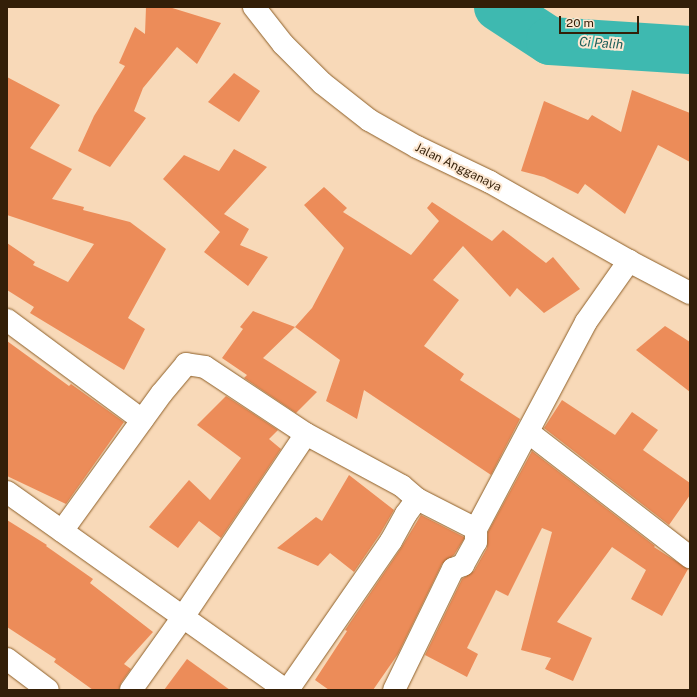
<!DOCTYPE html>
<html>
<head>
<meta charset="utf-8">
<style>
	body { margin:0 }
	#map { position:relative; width:697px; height:697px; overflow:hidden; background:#f8d9b8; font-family:"Public Sans",sans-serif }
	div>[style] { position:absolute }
	.river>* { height:48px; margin:-24px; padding:0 24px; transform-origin:24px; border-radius:24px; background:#3eb9b0 }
	.building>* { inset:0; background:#ec8c59 }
	.roads { filter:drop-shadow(0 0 1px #8d5f28) drop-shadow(0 0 1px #8d5f28) }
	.minor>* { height:22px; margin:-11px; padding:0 11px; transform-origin:11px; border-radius:11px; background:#fff }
	.tertiary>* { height:22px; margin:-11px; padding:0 11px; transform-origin:11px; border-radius:11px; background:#fff }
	span { translate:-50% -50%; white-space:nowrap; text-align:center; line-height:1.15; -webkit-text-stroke:4px #fde8d2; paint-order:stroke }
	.street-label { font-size:12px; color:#331f08 }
	.water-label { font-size:13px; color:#1d5f5a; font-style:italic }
	.frame { position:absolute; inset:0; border:8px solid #331f08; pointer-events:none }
	.scale { position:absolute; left:559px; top:16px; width:80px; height:18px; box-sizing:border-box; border:2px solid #331f08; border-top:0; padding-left:5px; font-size:12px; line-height:14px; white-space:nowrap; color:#331f08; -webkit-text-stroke:3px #fde8d2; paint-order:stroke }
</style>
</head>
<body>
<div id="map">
	<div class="river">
		<div style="left:498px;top:7px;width:62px;rotate:33.2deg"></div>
		<div style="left:550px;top:41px;width:140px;rotate:3.7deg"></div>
	</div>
	<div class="building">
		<div style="clip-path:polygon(146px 7px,169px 7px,221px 23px,197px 64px,177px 47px,143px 88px,134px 111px,146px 118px,110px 167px,78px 151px,94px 116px,125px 66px,119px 63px,135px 27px,145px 34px)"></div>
		<div style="clip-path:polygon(234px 73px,260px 91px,239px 122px,208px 102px)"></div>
		<div style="clip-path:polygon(7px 77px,60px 105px,30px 148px,72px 169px,52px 199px,84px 207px,83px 210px,130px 222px,166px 249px,128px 318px,145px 329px,124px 370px,30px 313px,34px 307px,7px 290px,7px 243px,35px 262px,33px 265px,68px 282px,94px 244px,7px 215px)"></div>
		<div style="clip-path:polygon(632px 90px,690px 113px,690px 162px,658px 145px,625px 214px,585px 184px,578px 194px,544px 177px,521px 171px,544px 101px,588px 120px,592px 115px,621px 132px)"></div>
		<div style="clip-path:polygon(234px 149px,267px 167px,224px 214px,249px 229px,240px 245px,268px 257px,248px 286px,204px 252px,220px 232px,163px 179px,184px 155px,219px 171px)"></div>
		<div style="clip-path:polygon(324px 187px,347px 208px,343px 212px,411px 255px,439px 221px,427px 208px,432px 202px,492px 241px,503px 230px,546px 263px,553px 257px,580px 289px,544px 313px,517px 288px,510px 297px,463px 246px,433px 280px,459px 300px,424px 346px,464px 374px,460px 380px,520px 419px,491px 475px,364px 390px,357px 419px,326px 401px,340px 360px,295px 327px,312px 308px,344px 248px,304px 205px)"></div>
		<div style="clip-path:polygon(253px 311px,295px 327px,263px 358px,317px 392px,296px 413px,244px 378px,247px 375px,222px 358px,243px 329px,240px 327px)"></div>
		<div style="clip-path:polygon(665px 326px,690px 342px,690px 392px,636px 350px)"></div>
		<div style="clip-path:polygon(7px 341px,69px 386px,71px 384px,124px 422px,66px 504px,7px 476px)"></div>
		<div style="clip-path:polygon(226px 396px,278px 430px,269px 439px,281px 449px,221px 538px,199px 521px,178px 548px,149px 527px,189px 480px,210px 500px,241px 458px,197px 425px)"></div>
		<div style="clip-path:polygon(562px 400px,615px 435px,632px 412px,658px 430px,643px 450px,690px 483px,690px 495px,669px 525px,544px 428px)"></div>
		<div style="clip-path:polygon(532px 451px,655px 546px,654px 547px,688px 569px,662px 616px,631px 599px,646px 570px,612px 547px,557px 622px,592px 638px,573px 681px,545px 669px,551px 658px,521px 650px,552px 532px,542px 528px,508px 596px,496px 590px,467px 648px,478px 654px,467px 677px,425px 655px,462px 579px,474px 571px,487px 548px,488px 532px)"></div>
		<div style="clip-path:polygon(349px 475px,394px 510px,380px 534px,354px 572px,330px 553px,318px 566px,277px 548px,316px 517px,322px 521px)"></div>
		<div style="clip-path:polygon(421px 515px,464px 537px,464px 539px,454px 555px,442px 564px,398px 654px,373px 690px,329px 690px,315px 680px,347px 631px,345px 630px,356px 614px,401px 548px)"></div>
		<div style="clip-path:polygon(7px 520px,47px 545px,46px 546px,93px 579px,90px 583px,153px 632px,124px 664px,131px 669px,121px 683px,119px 690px,93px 690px,54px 662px,56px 659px,7px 627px)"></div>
		<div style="clip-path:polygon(187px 659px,230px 690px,164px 690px)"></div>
	</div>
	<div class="roads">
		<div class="minor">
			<div style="left:7px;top:320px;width:168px;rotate:36.5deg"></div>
			<div style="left:528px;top:432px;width:205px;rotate:37.7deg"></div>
			<div style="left:7px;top:492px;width:342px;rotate:35.4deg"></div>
			<div style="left:476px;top:529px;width:234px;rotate:-62deg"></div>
			<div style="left:586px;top:322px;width:75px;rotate:-54.8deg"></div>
			<div style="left:62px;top:531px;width:170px;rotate:-54.1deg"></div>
			<div style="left:162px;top:393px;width:38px;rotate:-50deg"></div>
			<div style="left:186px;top:364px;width:19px;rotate:9deg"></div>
			<div style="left:205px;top:367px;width:121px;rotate:33.6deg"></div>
			<div style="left:306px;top:434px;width:109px;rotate:28.4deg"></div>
			<div style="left:402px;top:486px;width:20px;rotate:41deg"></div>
			<div style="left:417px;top:499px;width:19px;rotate:126deg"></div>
			<div style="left:406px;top:514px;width:31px;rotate:119deg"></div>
			<div style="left:391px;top:541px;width:181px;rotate:124.7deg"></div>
			<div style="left:7px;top:659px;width:51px;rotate:37.1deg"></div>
			<div style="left:131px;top:690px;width:90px;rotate:-54.5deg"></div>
			<div style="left:183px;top:617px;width:220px;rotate:-56.1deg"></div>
			<div style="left:394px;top:690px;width:135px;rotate:-64deg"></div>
			<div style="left:453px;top:569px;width:11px;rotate:-22deg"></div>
			<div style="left:463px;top:565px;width:26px;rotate:-61deg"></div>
			<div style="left:476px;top:542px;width:13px;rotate:-90deg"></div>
			<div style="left:476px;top:529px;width:66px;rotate:-153deg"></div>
		</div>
		<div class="tertiary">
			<div style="left:254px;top:7px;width:47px;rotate:51.9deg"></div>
			<div style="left:283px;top:44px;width:55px;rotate:45deg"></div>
			<div style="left:322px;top:83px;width:60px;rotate:38.2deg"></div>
			<div style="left:369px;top:120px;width:55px;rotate:29.4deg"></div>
			<div style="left:417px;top:147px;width:81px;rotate:25.6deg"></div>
			<div style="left:490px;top:182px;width:160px;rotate:29.6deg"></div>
			<div style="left:629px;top:261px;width:69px;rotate:27.7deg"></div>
		</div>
	</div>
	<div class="street-label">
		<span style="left:458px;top:168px;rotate:26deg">Jalan Angganaya</span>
	</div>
	<div class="water-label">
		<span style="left:601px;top:44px;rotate:4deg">Ci Palih</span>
	</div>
	<div class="frame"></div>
	<div class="scale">20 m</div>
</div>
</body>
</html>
